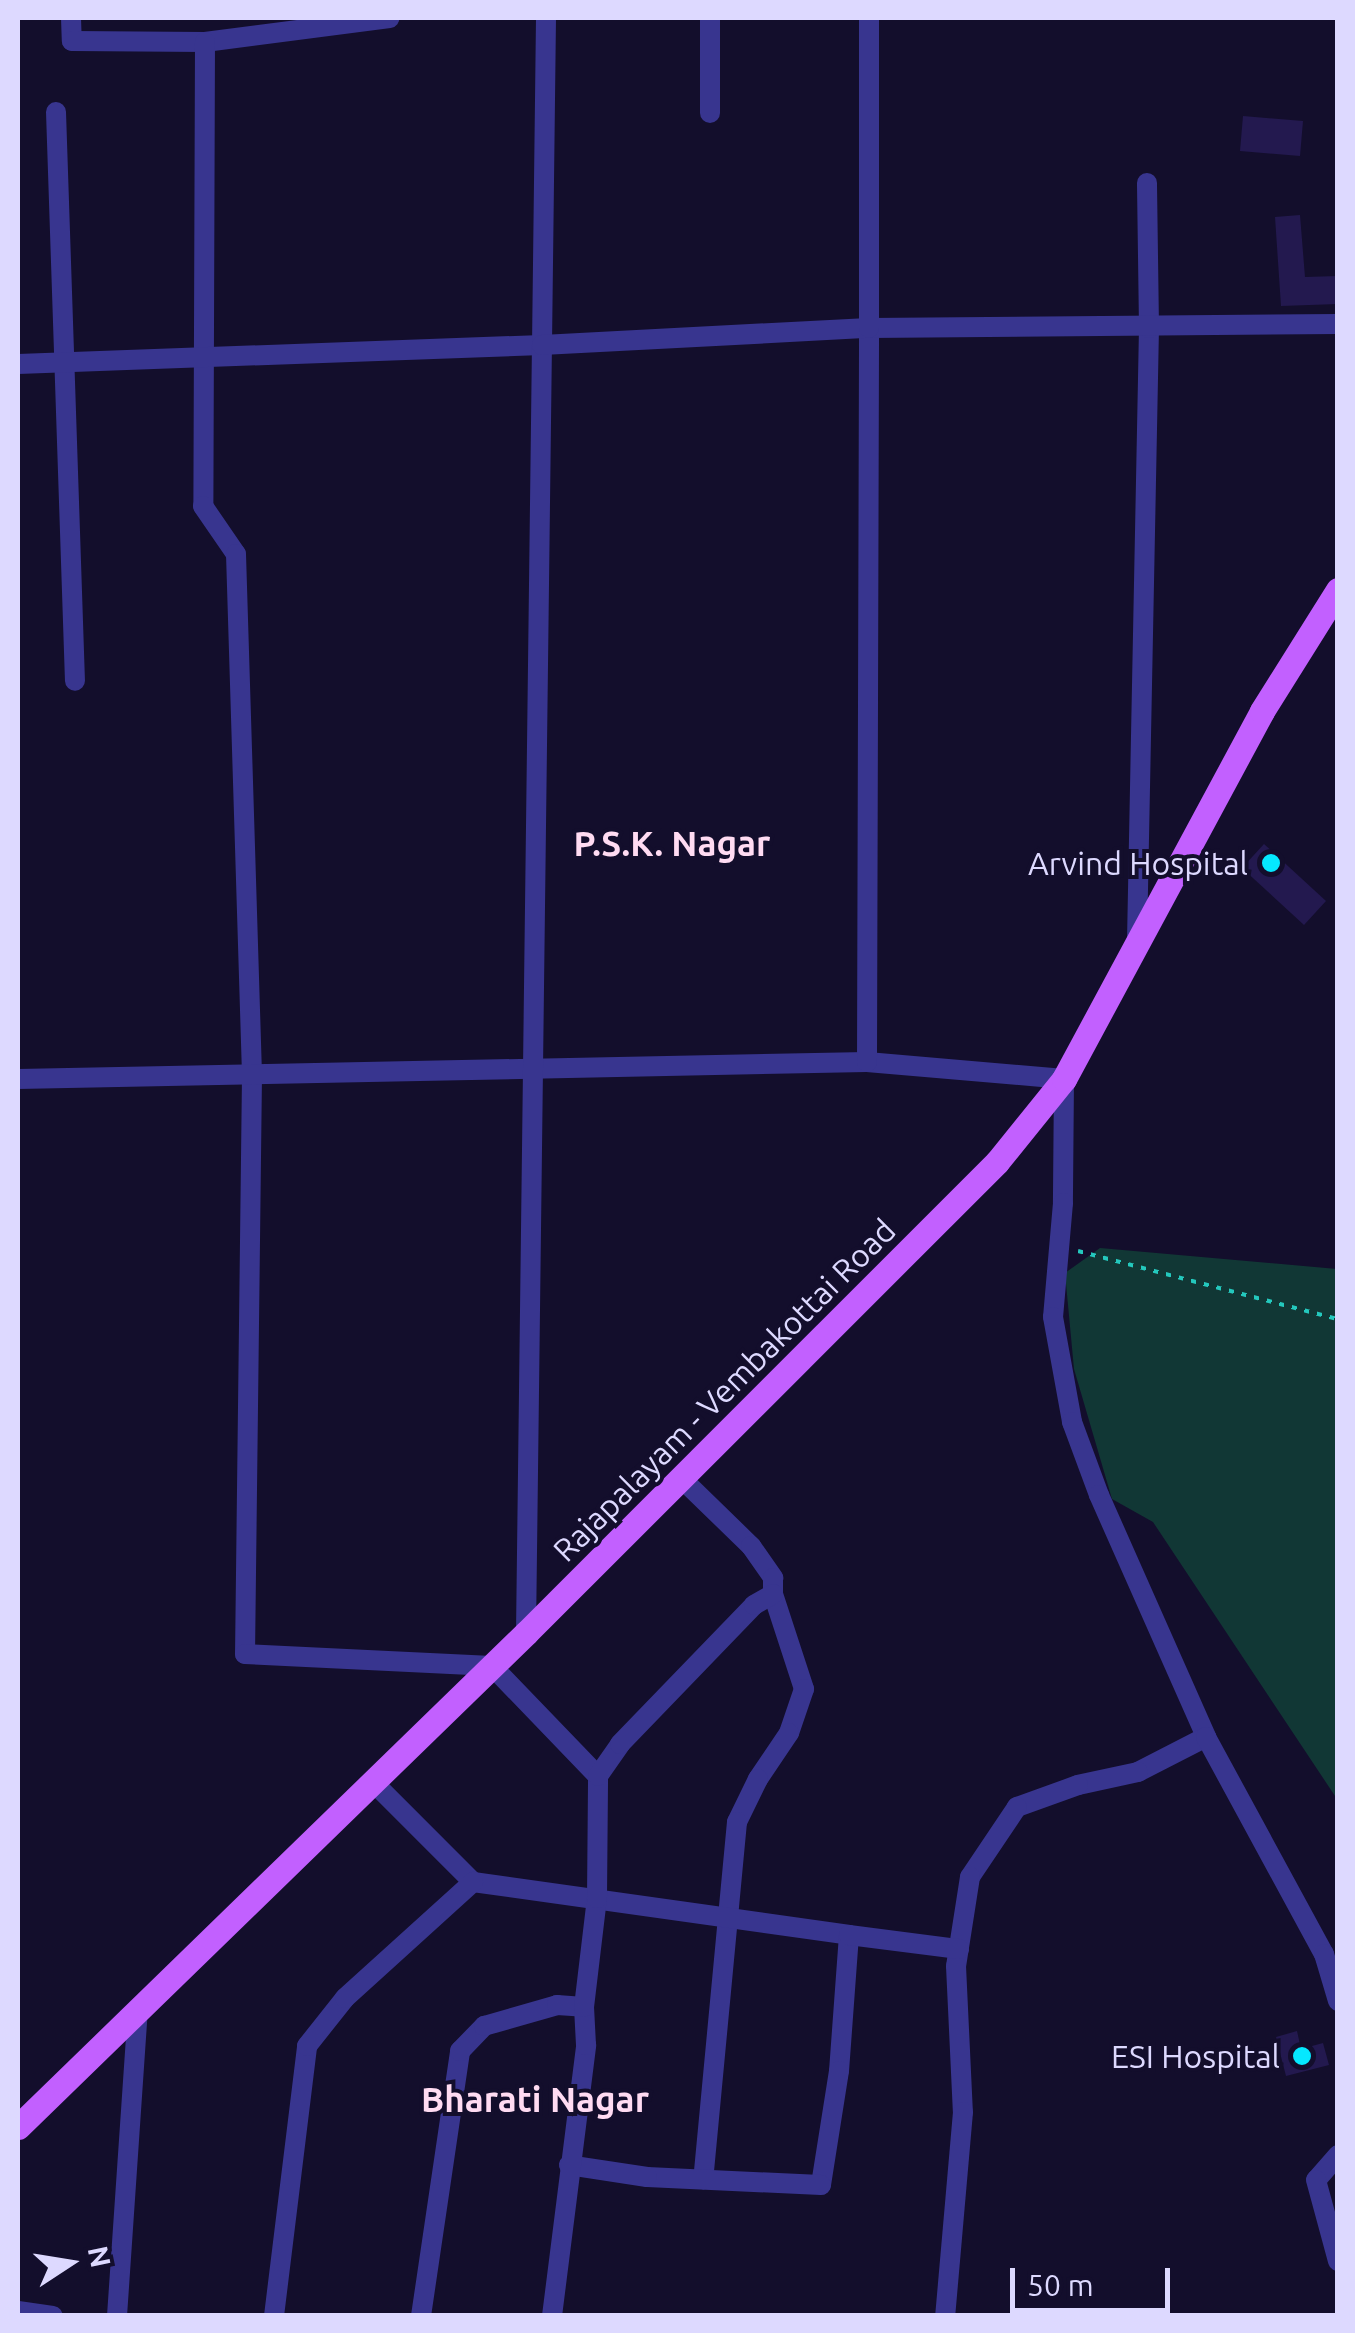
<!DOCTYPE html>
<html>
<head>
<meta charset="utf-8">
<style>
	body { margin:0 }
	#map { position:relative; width:1355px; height:2333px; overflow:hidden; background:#130e2c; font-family:Ubuntu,sans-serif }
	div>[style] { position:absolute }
	.green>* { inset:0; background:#113735 }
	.building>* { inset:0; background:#23194f }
	.path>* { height:4px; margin-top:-2px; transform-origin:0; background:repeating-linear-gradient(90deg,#24c8bd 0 5px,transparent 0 13px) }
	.minor>* { height:20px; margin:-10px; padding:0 10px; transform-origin:10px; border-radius:10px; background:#38358f }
	.major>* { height:25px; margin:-12.5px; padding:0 12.5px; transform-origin:12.5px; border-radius:12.5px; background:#c260ff }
	.dots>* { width:28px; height:28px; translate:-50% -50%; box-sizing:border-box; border:5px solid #130e2c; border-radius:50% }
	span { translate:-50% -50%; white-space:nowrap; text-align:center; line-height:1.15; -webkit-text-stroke:8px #130e2c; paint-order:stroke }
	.poi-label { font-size:32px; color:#ddd9ff }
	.right { translate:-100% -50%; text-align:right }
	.street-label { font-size:32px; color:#ddd9ff }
	.neighbourhood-label { font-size:35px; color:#ffdbf2; font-weight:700 }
	.frame { position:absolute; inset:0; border:20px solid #ddd9ff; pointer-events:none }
	.north { position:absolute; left:20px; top:2213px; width:100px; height:100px; -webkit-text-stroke:8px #130e2c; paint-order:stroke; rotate:78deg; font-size:28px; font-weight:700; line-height:40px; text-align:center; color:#ddd9ff }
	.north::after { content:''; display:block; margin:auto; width:35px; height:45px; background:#ddd9ff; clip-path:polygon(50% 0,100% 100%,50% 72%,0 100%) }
	.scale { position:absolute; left:1010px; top:2268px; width:160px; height:45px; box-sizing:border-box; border:5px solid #ddd9ff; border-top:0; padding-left:12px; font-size:30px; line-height:35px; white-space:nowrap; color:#ddd9ff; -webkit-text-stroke:8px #130e2c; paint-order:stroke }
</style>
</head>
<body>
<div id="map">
	<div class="green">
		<div style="clip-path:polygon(1100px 1248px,1337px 1269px,1337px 1799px,1153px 1522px,1112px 1499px,1074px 1369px,1065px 1273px)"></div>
	</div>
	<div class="building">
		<div style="clip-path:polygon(1243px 116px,1303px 121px,1300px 156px,1240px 151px)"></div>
		<div style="clip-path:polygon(1300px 215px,1305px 277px,1338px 276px,1338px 304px,1281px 306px,1275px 217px)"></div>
		<div style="clip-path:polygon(1264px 844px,1326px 901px,1304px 925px,1242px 868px)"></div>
		<div style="clip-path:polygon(1297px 2031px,1301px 2049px,1323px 2043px,1329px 2065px,1286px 2076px,1276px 2037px)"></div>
	</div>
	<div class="path">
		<div style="left:1078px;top:1251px;width:269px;rotate:14.7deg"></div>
	</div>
	<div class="minor">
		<div style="left:71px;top:18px;width:23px;rotate:88deg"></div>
		<div style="left:72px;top:41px;width:133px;rotate:0.4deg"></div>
		<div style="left:205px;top:42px;width:186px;rotate:-7.4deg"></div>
		<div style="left:710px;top:18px;width:95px;rotate:90deg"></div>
		<div style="left:205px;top:42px;width:464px;rotate:90.2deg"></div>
		<div style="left:203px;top:506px;width:58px;rotate:55.5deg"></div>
		<div style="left:236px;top:554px;width:521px;rotate:88.24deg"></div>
		<div style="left:252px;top:1075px;width:579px;rotate:90.69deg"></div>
		<div style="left:245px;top:1654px;width:247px;rotate:2.8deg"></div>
		<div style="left:492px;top:1666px;width:153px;rotate:46.1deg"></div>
		<div style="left:56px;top:112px;width:569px;rotate:88.09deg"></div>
		<div style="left:18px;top:364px;width:524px;rotate:-2.08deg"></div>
		<div style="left:542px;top:345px;width:327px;rotate:-89.3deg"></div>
		<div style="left:1137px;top:941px;width:613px;rotate:-88.88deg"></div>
		<div style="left:1149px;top:328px;width:145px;rotate:-90.8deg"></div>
		<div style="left:867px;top:1062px;width:198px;rotate:4.9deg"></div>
		<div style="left:1064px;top:1079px;width:124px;rotate:90.5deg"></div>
		<div style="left:1063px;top:1203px;width:114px;rotate:95deg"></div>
		<div style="left:1053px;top:1317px;width:107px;rotate:79.7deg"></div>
		<div style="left:1072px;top:1422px;width:78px;rotate:69.7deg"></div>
		<div style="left:1099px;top:1495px;width:265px;rotate:66.1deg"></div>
		<div style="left:1206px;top:1737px;width:76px;rotate:152.8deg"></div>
		<div style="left:1138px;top:1772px;width:61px;rotate:167.8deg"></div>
		<div style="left:1078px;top:1785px;width:65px;rotate:160.2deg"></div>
		<div style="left:1017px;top:1807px;width:84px;rotate:123.9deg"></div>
		<div style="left:970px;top:1877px;width:90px;rotate:98.9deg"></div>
		<div style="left:956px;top:1966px;width:146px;rotate:87.3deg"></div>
		<div style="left:963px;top:2112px;width:205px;rotate:95deg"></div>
		<div style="left:18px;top:1079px;width:849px;rotate:-1.15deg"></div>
		<div style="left:867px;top:1062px;width:734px;rotate:-89.84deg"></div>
		<div style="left:869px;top:328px;width:469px;rotate:-0.5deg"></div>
		<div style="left:681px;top:1478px;width:98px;rotate:44.2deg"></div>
		<div style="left:751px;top:1546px;width:39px;rotate:55deg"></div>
		<div style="left:773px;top:1578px;width:16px;rotate:90deg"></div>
		<div style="left:773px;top:1594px;width:100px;rotate:71.9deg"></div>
		<div style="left:804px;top:1689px;width:46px;rotate:108.8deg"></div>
		<div style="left:789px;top:1733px;width:55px;rotate:124deg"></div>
		<div style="left:758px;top:1779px;width:48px;rotate:116deg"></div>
		<div style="left:737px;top:1822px;width:359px;rotate:95.4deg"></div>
		<div style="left:526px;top:1633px;width:1288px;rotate:-89.29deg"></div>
		<div style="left:542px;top:345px;width:327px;rotate:-3deg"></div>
		<div style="left:869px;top:328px;width:310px;rotate:-90deg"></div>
		<div style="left:1206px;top:1737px;width:247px;rotate:61.5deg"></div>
		<div style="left:1324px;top:1954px;width:49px;rotate:73.4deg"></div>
		<div style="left:373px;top:1782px;width:141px;rotate:45deg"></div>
		<div style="left:473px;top:1882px;width:380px;rotate:8deg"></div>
		<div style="left:849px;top:1935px;width:136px;rotate:94.2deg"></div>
		<div style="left:839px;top:2071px;width:115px;rotate:99deg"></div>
		<div style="left:821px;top:2185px;width:174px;rotate:-177.4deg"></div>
		<div style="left:647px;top:2177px;width:79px;rotate:-171.3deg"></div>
		<div style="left:849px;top:1935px;width:111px;rotate:7.3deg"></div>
		<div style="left:1338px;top:2155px;width:33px;rotate:131deg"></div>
		<div style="left:1316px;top:2180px;width:84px;rotate:74.8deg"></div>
		<div style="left:18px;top:2311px;width:35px;rotate:8deg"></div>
		<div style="left:117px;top:2316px;width:306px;rotate:-86.1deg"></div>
		<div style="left:274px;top:2316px;width:272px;rotate:-83deg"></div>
		<div style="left:307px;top:2046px;width:61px;rotate:-51.6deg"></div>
		<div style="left:345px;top:1998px;width:173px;rotate:-42.2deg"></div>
		<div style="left:421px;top:2316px;width:268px;rotate:-81.6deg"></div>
		<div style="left:460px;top:2051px;width:35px;rotate:-46deg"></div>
		<div style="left:484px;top:2026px;width:76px;rotate:-16deg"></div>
		<div style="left:557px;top:2005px;width:27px;rotate:4deg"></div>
		<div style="left:552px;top:2316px;width:273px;rotate:-82.8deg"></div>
		<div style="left:586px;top:2045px;width:38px;rotate:-93deg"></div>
		<div style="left:584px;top:2007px;width:110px;rotate:-83.2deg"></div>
		<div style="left:597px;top:1898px;width:122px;rotate:-89.5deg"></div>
		<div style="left:598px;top:1776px;width:39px;rotate:-55deg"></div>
		<div style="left:620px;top:1744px;width:193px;rotate:-46deg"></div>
		<div style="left:754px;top:1605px;width:22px;rotate:-30deg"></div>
	</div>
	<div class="major">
		<div style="left:18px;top:2127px;width:709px;rotate:-44.2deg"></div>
		<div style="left:526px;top:1633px;width:666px;rotate:-45deg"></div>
		<div style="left:997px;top:1162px;width:107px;rotate:-51.1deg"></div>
		<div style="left:1064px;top:1079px;width:418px;rotate:-61.7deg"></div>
		<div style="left:1262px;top:711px;width:143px;rotate:-57.9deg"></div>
	</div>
	<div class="dots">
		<div style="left:1271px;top:863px;background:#05e8ff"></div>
		<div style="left:1302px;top:2056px;background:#05e8ff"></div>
	</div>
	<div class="poi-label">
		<span class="right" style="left:1248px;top:863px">Arvind Hospital</span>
		<span class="right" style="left:1280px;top:2056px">ESI Hospital</span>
	</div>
	<div class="street-label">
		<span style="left:724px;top:1390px;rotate:-45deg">Rajapalayam - Vembakottai Road</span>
	</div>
	<div class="neighbourhood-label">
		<span style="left:672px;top:843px">P.S.K. Nagar</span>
		<span style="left:535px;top:2099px">Bharati Nagar</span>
	</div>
	<div class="frame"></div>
	<div class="north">N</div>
	<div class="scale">50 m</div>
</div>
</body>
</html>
